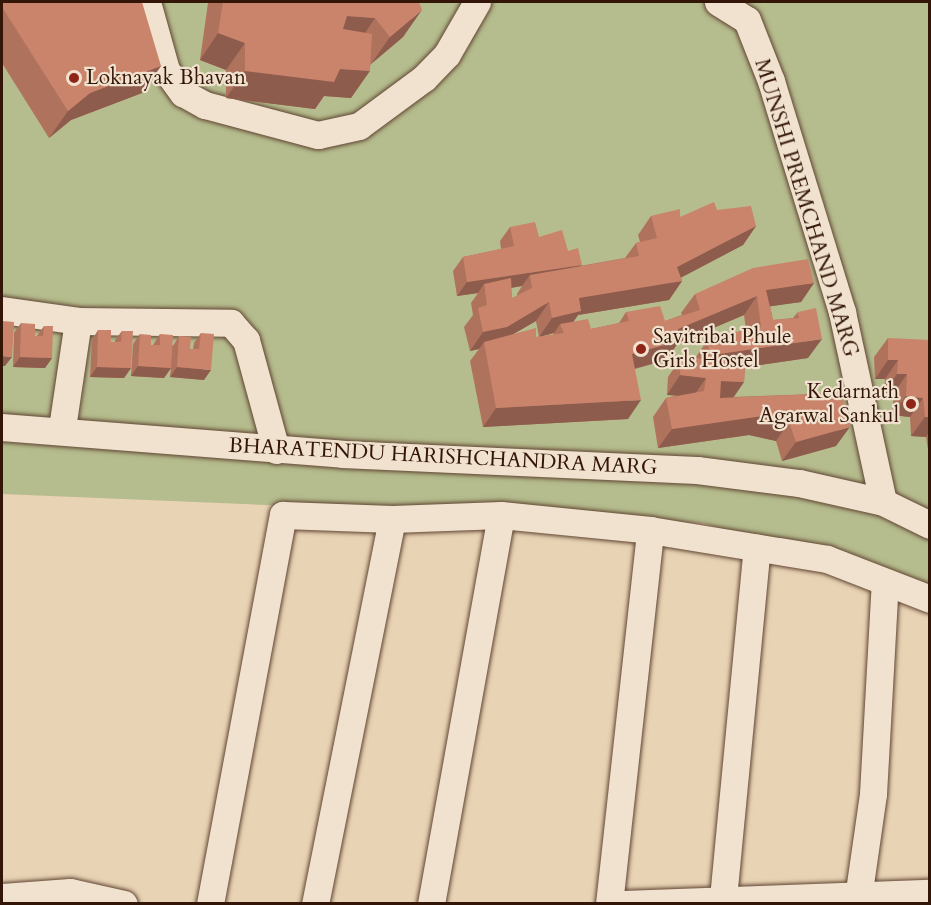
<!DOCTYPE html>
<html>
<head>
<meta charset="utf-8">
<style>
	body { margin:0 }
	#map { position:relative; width:931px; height:905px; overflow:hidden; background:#e8d3b4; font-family:Cardo,serif }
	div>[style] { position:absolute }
	.green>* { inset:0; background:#b5bc8d }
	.roads { filter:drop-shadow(0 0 2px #614533) drop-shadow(0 0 2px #614533) }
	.minor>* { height:27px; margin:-13.5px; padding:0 13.5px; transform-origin:13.5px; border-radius:13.5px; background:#f0e2ce }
	.wall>* { inset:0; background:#af725d }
	.shaded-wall>* { inset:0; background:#8e5c4c }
	.building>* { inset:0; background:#cb846c }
	.dots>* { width:16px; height:16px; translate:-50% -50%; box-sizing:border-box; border:3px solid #f0e2ce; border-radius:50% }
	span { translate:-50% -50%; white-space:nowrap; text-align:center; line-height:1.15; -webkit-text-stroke:4.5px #f0e2ce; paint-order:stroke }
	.poi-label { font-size:21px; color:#341608 }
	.left { translate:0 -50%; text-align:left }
	.right { translate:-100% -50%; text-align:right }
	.street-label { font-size:21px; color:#341608 }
	.frame { position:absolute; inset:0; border:3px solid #341608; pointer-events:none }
</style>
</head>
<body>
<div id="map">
	<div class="green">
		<div style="clip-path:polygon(2px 2px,929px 2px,929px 591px,703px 523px,2px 494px)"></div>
	</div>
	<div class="roads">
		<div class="minor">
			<div style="left:147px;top:2px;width:71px;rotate:74.4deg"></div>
			<div style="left:166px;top:70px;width:29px;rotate:54deg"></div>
			<div style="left:183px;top:93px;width:25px;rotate:29deg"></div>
			<div style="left:205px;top:105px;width:117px;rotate:14.9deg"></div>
			<div style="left:318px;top:135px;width:42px;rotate:-12.4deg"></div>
			<div style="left:359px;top:126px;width:81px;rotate:-36.4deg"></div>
			<div style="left:424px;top:78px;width:33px;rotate:-46deg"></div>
			<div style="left:447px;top:54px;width:60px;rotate:-60deg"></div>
			<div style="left:718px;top:2px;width:34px;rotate:32deg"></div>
			<div style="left:747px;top:20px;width:66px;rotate:68.5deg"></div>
			<div style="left:771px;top:81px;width:242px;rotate:72.9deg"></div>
			<div style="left:842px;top:312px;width:194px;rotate:77.8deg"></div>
			<div style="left:2px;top:310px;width:77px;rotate:8.2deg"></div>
			<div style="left:78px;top:321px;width:153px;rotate:0.7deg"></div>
			<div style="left:231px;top:323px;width:23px;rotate:49deg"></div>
			<div style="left:246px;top:340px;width:114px;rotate:74.7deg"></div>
			<div style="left:2px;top:427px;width:341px;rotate:4.5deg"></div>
			<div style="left:342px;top:454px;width:355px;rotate:2.6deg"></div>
			<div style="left:697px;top:470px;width:103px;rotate:7.3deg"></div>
			<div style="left:799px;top:483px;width:86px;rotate:12.7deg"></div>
			<div style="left:883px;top:502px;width:52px;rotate:26.1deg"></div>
			<div style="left:62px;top:428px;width:108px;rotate:-81.5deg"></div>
			<div style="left:392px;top:519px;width:109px;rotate:-2.1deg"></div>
			<div style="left:501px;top:515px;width:150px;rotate:5.7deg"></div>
			<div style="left:650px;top:530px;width:179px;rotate:9.3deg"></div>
			<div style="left:827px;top:559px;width:110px;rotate:21.2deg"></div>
			<div style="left:2px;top:897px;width:68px;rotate:-4.2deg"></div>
			<div style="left:70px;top:892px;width:55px;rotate:12.5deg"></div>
			<div style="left:723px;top:898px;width:352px;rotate:-84.5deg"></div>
			<div style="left:858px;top:898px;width:105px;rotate:-81.8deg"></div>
			<div style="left:873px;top:794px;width:212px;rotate:-86.8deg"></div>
			<div style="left:210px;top:904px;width:396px;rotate:-79.4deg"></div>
			<div style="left:283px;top:515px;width:109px;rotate:2.1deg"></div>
			<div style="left:392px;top:519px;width:393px;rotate:101.3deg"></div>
			<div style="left:431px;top:904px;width:395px;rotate:-79.8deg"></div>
			<div style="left:609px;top:904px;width:376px;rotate:-83.7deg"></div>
			<div style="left:623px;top:904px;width:307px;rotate:-2.1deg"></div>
		</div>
	</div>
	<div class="wall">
		<div style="clip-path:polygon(2px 2px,161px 66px,142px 93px,71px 120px,49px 138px,2px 63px)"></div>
		<div style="clip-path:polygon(204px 2px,419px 2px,403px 37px,371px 64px,351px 98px,324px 96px,315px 109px,226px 98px,226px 70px,200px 60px,208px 3px)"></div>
		<div style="clip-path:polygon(evenodd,717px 210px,756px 226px,743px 245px,681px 277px,682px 281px,669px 300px,578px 315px,573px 322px,591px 329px,619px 323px,626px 312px,665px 321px,682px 315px,681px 313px,695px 294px,814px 283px,801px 302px,770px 306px,773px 320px,793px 318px,798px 312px,808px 358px,745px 367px,744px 382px,733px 397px,842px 393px,836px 446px,782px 461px,776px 441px,749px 435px,658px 448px,653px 417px,666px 398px,678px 395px,667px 395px,668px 377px,681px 358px,696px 359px,696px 357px,709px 338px,746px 330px,744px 315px,678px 343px,666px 360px,635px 369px,628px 419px,483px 427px,470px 361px,479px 349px,470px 351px,464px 327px,473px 315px,471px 303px,478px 293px,457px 296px,453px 271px,463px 257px,501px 249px,500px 241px,510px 227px,539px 237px,568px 251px,580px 266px,625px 258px,636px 243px,640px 242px,638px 235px,651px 216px,680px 217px,717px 210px,522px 286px,517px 294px,517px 296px,512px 298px,511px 288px,522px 286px,717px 210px,536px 321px,539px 337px,554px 333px,553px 335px,536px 337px,513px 334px,536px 321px)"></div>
		<div style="clip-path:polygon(21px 323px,35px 336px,37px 336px,44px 326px,52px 358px,45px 368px,13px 367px,14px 333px)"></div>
		<div style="clip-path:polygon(98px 330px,111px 342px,115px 342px,115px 340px,122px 331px,131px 368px,124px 378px,90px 377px,92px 340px)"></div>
		<div style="clip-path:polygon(201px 333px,204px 380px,170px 377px,171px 368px,164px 378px,131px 376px,133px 344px,140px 334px,151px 345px,153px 345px,160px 334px,173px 346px,179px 336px,190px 349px,193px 349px,194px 343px)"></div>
		<div style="clip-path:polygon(888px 338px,930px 368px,930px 462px,926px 437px,911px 436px,910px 417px,892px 415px,894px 393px,884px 393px,885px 379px,875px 379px,874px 357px)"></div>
	</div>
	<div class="shaded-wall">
		<div style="clip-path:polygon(422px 10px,403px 37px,371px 64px,390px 37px)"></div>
		<div style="clip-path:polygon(347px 16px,375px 18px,357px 45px,328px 43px)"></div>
		<div style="clip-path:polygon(218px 33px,245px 43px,226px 70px,200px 60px)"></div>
		<div style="clip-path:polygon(161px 66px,142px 93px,71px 120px,49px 138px,68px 111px,90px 93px)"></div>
		<div style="clip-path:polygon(340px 69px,370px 71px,351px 98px,324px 96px,315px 109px,226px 98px,245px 71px)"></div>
		<div style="clip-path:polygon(756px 226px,743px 245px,671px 283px,682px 281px,669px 300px,578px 315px,568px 330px,560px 324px,554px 333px,539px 337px,552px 318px,579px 298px,677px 267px)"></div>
		<div style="clip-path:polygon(582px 265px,571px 279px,530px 275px,522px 286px,485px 292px,484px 284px,478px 293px,457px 296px,467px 282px)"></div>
		<div style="clip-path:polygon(814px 283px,801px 302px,759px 308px,766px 290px)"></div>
		<div style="clip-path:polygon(757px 296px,744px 315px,678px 343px,666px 360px,618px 373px,632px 354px,678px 329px)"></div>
		<div style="clip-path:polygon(549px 302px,536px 321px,493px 346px,484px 342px,479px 349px,470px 351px,483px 332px)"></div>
		<div style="clip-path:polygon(822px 339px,808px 358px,706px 373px,719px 354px)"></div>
		<div style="clip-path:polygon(2px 356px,12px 357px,5px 366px,2px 366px)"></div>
		<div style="clip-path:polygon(20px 357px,52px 358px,45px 368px,13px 367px)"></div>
		<div style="clip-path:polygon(888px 360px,898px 360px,885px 379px,875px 379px)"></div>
		<div style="clip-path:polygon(138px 366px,171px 368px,164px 378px,131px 376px)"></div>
		<div style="clip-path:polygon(97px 367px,131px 368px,124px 378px,90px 377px)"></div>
		<div style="clip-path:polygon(177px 367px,211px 370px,204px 380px,170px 377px)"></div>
		<div style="clip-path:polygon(897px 374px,907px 374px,894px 393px,884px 393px)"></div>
		<div style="clip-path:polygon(680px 375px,706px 378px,693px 397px,667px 395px)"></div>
		<div style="clip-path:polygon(721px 381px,744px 382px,731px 401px,707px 400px)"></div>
		<div style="clip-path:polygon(906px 396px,923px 398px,910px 417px,892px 415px)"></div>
		<div style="clip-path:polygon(641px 400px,628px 419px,483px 427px,496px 408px)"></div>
		<div style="clip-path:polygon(762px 416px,789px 422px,776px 441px,749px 435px,658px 448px,672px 429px)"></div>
		<div style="clip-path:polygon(925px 417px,930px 417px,930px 431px,926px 437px,911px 436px)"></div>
		<div style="clip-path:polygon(850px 427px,836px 446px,782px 461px,796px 442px)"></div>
	</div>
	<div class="building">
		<div style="clip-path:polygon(2px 2px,142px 2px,161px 66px,90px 93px,68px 111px,2px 7px)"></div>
		<div style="clip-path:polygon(223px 2px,419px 2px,422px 10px,390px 37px,375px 18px,347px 16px,343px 29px,372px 34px,370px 71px,340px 69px,334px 82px,245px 71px,245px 43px,218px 33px)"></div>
		<div style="clip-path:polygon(714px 202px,717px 210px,751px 206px,756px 226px,677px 267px,682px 281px,579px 298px,581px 311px,552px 318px,549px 302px,507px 327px,483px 332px,478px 308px,487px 305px,484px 284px,511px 278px,512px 298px,532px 288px,530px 275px,639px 256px,636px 243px,657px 238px,651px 216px,680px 209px,680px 217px)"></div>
		<div style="clip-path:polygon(535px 222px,539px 237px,562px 230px,568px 251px,578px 248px,582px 265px,467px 282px,463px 257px,514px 246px,510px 227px)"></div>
		<div style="clip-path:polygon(808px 259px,814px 283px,766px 290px,773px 320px,799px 318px,798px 312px,816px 308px,822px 339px,719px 354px,719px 360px,745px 363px,744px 382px,721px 381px,720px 398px,842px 393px,850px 427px,796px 442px,789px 422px,762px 416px,672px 429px,666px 398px,704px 391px,706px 378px,680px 375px,681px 358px,708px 359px,709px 338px,761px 327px,757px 296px,678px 329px,679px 341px,632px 354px,641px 400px,496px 408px,484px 342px,536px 328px,536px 337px,564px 333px,560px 324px,588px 319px,591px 329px,629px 321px,626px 312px,660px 306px,665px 321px,700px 310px,695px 294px,753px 268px)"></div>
		<div style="clip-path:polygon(2px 321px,14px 322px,12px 357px,2px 356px)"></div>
		<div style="clip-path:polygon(21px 323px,35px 324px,35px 336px,43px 336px,44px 326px,53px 326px,52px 358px,20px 357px)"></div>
		<div style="clip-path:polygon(98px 330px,111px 330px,111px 342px,121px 342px,122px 331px,133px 331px,131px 368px,97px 367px)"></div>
		<div style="clip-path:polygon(201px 333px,214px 334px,211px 370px,177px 367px,179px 336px,191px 337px,190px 349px,199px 349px)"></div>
		<div style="clip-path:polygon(140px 334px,151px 335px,151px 345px,160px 345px,160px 334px,173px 335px,171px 368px,138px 366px)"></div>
		<div style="clip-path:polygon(888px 338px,930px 340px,928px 368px,930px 368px,930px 417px,925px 417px,923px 398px,906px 396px,907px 374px,897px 374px,898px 360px,888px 360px)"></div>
	</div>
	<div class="dots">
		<div style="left:74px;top:78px;background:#8f2418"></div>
		<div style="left:641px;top:349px;background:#8f2418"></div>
		<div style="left:911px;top:404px;background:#8f2418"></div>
	</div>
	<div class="poi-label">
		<span class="left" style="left:86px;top:78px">Loknayak Bhavan</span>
		<span class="left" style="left:653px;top:349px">Savitribai Phule<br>Girls Hostel</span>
		<span class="right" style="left:899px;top:404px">Kedarnath<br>Agarwal Sankul</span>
	</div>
	<div class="street-label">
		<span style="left:806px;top:208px;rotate:73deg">MUNSHI PREMCHAND MARG</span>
		<span style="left:443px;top:457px;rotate:3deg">BHARATENDU HARISHCHANDRA MARG</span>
	</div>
	<div class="frame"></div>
</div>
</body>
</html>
